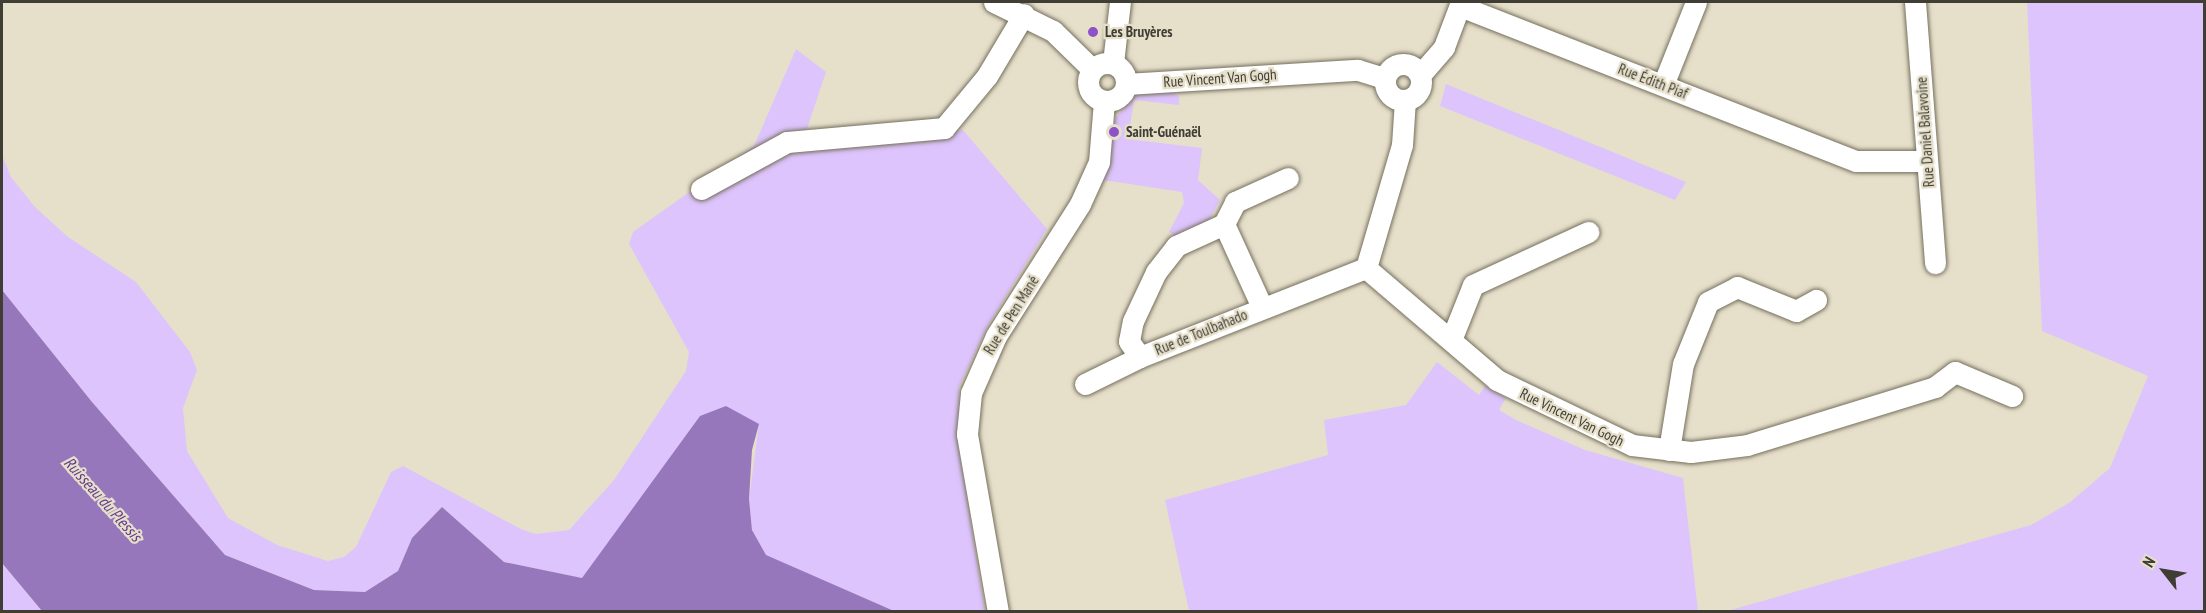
<!DOCTYPE html>
<html>
<head>
<meta charset="utf-8">
<style>
	body { margin:0 }
	#map { position:relative; width:2206px; height:613px; overflow:hidden; background:#e6e0cb; font-family:"PT Sans Narrow",sans-serif }
	div>[style] { position:absolute }
	.green>* { inset:0; background:#ddc4fc }
	.water>* { inset:0; background:#9777bc }
	.roads { filter:drop-shadow(0 0 2px #756f5d) drop-shadow(0 0 2px #756f5d) }
	.minor>* { height:21px; margin:-10.5px; padding:0 10.5px; transform-origin:10.5px; border-radius:10.5px; background:#fff }
	.minor>.ring { margin:-10.5px; padding:0; box-sizing:content-box; background:none; border:21px solid #fff; border-radius:50% }
	.dots>* { width:16px; height:16px; translate:-50% -50%; box-sizing:border-box; border:3px solid #e6e0cb; border-radius:50% }
	span { translate:-50% -50%; white-space:nowrap; text-align:center; line-height:1.15; -webkit-text-stroke:4.5px #e6e0cb; paint-order:stroke }
	.poi-label { font-size:15px; color:#3f3d34; font-weight:700 }
	.left { translate:0 -50%; text-align:left }
	.street-label { font-size:15px; color:#3f3d34 }
	.water-label { font-size:16px; color:#64398d; font-style:italic }
	.frame { position:absolute; inset:0; border:3px solid #3f3d34; pointer-events:none }
	.north { position:absolute; left:2134px; top:541px; width:60px; height:60px; -webkit-text-stroke:4px #e6e0cb; paint-order:stroke; rotate:301deg; font-size:16px; font-weight:700; line-height:24px; text-align:center; color:#3f3d34 }
	.north::after { content:''; display:block; margin:auto; width:21px; height:27px; background:#3f3d34; clip-path:polygon(50% 0,100% 100%,50% 72%,0 100%) }
</style>
</head>
<body>
<div id="map">
	<div class="green">
		<div style="clip-path:polygon(2027px 2px,2204px 2px,2204px 611px,1727px 611px,2031px 525px,2069px 503px,2110px 468px,2148px 376px,2042px 331px)"></div>
		<div style="clip-path:polygon(796px 49px,826px 72px,801px 147px,963px 130px,1047px 229px,987px 327px,959px 387px,958px 444px,985px 611px,894px 611px,766px 556px,752px 530px,749px 499px,759px 424px,582px 578px,504px 562px,442px 507px,412px 538px,398px 571px,365px 592px,314px 590px,225px 555px,92px 402px,2px 290px,2px 155px,11px 177px,35px 207px,68px 237px,136px 282px,190px 352px,197px 370px,183px 408px,187px 451px,228px 518px,277px 545px,328px 561px,344px 557px,356px 547px,391px 472px,403px 466px,521px 529px,536px 534px,569px 530px,614px 480px,686px 371px,689px 352px,629px 244px,633px 232px,754px 146px)"></div>
		<div style="clip-path:polygon(1446px 84px,1686px 182px,1675px 200px,1440px 106px)"></div>
		<div style="clip-path:polygon(1148px 90px,1166px 90px,1179px 96px,1179px 105px,1134px 100px,1128px 139px,1202px 148px,1198px 180px,1220px 200px,1208px 223px,1177px 237px,1169px 232px,1184px 203px,1182px 192px,1103px 180px,1116px 117px,1136px 95px)"></div>
		<div style="clip-path:polygon(1437px 362px,1479px 395px,1485px 386px,1506px 398px,1499px 410px,1518px 421px,1585px 450px,1683px 478px,1698px 611px,1189px 611px,1165px 500px,1328px 455px,1324px 420px,1406px 405px)"></div>
		<div style="clip-path:polygon(2px 563px,42px 611px,2px 611px)"></div>
	</div>
	<div class="water">
		<div style="clip-path:polygon(2px 290px,92px 402px,225px 555px,314px 590px,365px 592px,398px 571px,412px 538px,442px 507px,504px 562px,582px 578px,700px 416px,726px 406px,759px 424px,752px 450px,749px 499px,752px 530px,766px 555px,894px 611px,42px 611px,2px 563px)"></div>
	</div>
	<div class="roads">
		<div class="minor">
			<div style="left:994px;top:2px;width:66px;rotate:26.2deg"></div>
			<div style="left:1053px;top:31px;width:54px;rotate:44.3deg"></div>
			<div style="left:1915px;top:2px;width:262px;rotate:85.6deg"></div>
			<div style="left:1460px;top:6px;width:425px;rotate:21.4deg"></div>
			<div style="left:1856px;top:161px;width:70px"></div>
			<div style="left:1113px;top:63px;width:61px;rotate:-83.5deg"></div>
			<div class="ring" style="left:1088px;top:63px;width:17px;height:17px"></div>
			<div class="ring" style="left:1385px;top:64px;width:15px;height:15px"></div>
			<div style="left:1420px;top:75px;width:37px;rotate:-49deg"></div>
			<div style="left:1444px;top:47px;width:48px;rotate:-69.3deg"></div>
			<div style="left:1126px;top:84px;width:232px;rotate:-3.5deg"></div>
			<div style="left:1358px;top:70px;width:28px;rotate:17deg"></div>
			<div style="left:1663px;top:85px;width:89px;rotate:-68.3deg"></div>
			<div style="left:701px;top:189px;width:98px;rotate:-28.7deg"></div>
			<div style="left:787px;top:142px;width:158px;rotate:-5.1deg"></div>
			<div style="left:944px;top:128px;width:67px;rotate:-50.4deg"></div>
			<div style="left:987px;top:76px;width:72px;rotate:-59.2deg"></div>
			<div style="left:1224px;top:224px;width:91px;rotate:65.4deg"></div>
			<div style="left:1366px;top:268px;width:172px;rotate:40.5deg"></div>
			<div style="left:1497px;top:380px;width:150px;rotate:25.7deg"></div>
			<div style="left:1632px;top:445px;width:59px;rotate:6.8deg"></div>
			<div style="left:1691px;top:452px;width:56px;rotate:-7.1deg"></div>
			<div style="left:1747px;top:445px;width:197px;rotate:-17.1deg"></div>
			<div style="left:1935px;top:387px;width:25px;rotate:-37deg"></div>
			<div style="left:1955px;top:372px;width:62px;rotate:22.8deg"></div>
			<div style="left:1366px;top:268px;width:128px;rotate:-73.7deg"></div>
			<div style="left:1402px;top:145px;width:45px;rotate:-86.2deg"></div>
			<div style="left:1451px;top:340px;width:59px;rotate:-68.2deg"></div>
			<div style="left:1473px;top:285px;width:127px;rotate:-24.7deg"></div>
			<div style="left:1140px;top:357px;width:243px;rotate:-21.5deg"></div>
			<div style="left:1085px;top:384px;width:61px;rotate:-26.1deg"></div>
			<div style="left:1140px;top:357px;width:19px;rotate:-125deg"></div>
			<div style="left:1129px;top:341px;width:20px;rotate:-79deg"></div>
			<div style="left:1133px;top:321px;width:54px;rotate:-64.9deg"></div>
			<div style="left:1156px;top:272px;width:33px;rotate:-52deg"></div>
			<div style="left:1176px;top:246px;width:53px;rotate:-24.6deg"></div>
			<div style="left:1224px;top:224px;width:25px;rotate:-63deg"></div>
			<div style="left:1235px;top:202px;width:58px;rotate:-24.4deg"></div>
			<div style="left:1669px;top:450px;width:87px;rotate:-80.8deg"></div>
			<div style="left:1683px;top:364px;width:67px;rotate:-68deg"></div>
			<div style="left:1708px;top:302px;width:33px;rotate:-27deg"></div>
			<div style="left:1737px;top:287px;width:64px;rotate:22.1deg"></div>
			<div style="left:1796px;top:311px;width:23px;rotate:-29deg"></div>
			<div style="left:998px;top:612px;width:181px;rotate:-99.9deg"></div>
			<div style="left:967px;top:434px;width:41px;rotate:-84.4deg"></div>
			<div style="left:971px;top:393px;width:62px;rotate:-66.3deg"></div>
			<div style="left:996px;top:336px;width:156px;rotate:-57.5deg"></div>
			<div style="left:1080px;top:204px;width:46px;rotate:-65.7deg"></div>
			<div style="left:1099px;top:162px;width:61px;rotate:-85.3deg"></div>
		</div>
	</div>
	<div class="dots">
		<div style="left:1093px;top:32px;background:#8e52c8"></div>
		<div style="left:1114px;top:132px;background:#8e52c8"></div>
	</div>
	<div class="poi-label">
		<span class="left" style="left:1105px;top:32px">Les Bruyères</span>
		<span class="left" style="left:1126px;top:132px">Saint-Guénaël</span>
	</div>
	<div class="street-label">
		<span style="left:1220px;top:78px;rotate:-4deg">Rue Vincent Van Gogh</span>
		<span style="left:1653px;top:81px;rotate:21deg">Rue Édith Piaf</span>
		<span style="left:1925px;top:132px;rotate:-94deg">Rue Daniel Balavoine</span>
		<span style="left:1011px;top:315px;rotate:-58deg">Rue de Pen Mané</span>
		<span style="left:1201px;top:332px;rotate:-22deg">Rue de Toulbahado</span>
		<span style="left:1572px;top:417px;rotate:26deg">Rue Vincent Van Gogh</span>
	</div>
	<div class="water-label">
		<span style="left:103px;top:499px;rotate:48deg">Ruisseau du Plessis</span>
	</div>
	<div class="frame"></div>
	<div class="north">N</div>
</div>
</body>
</html>
